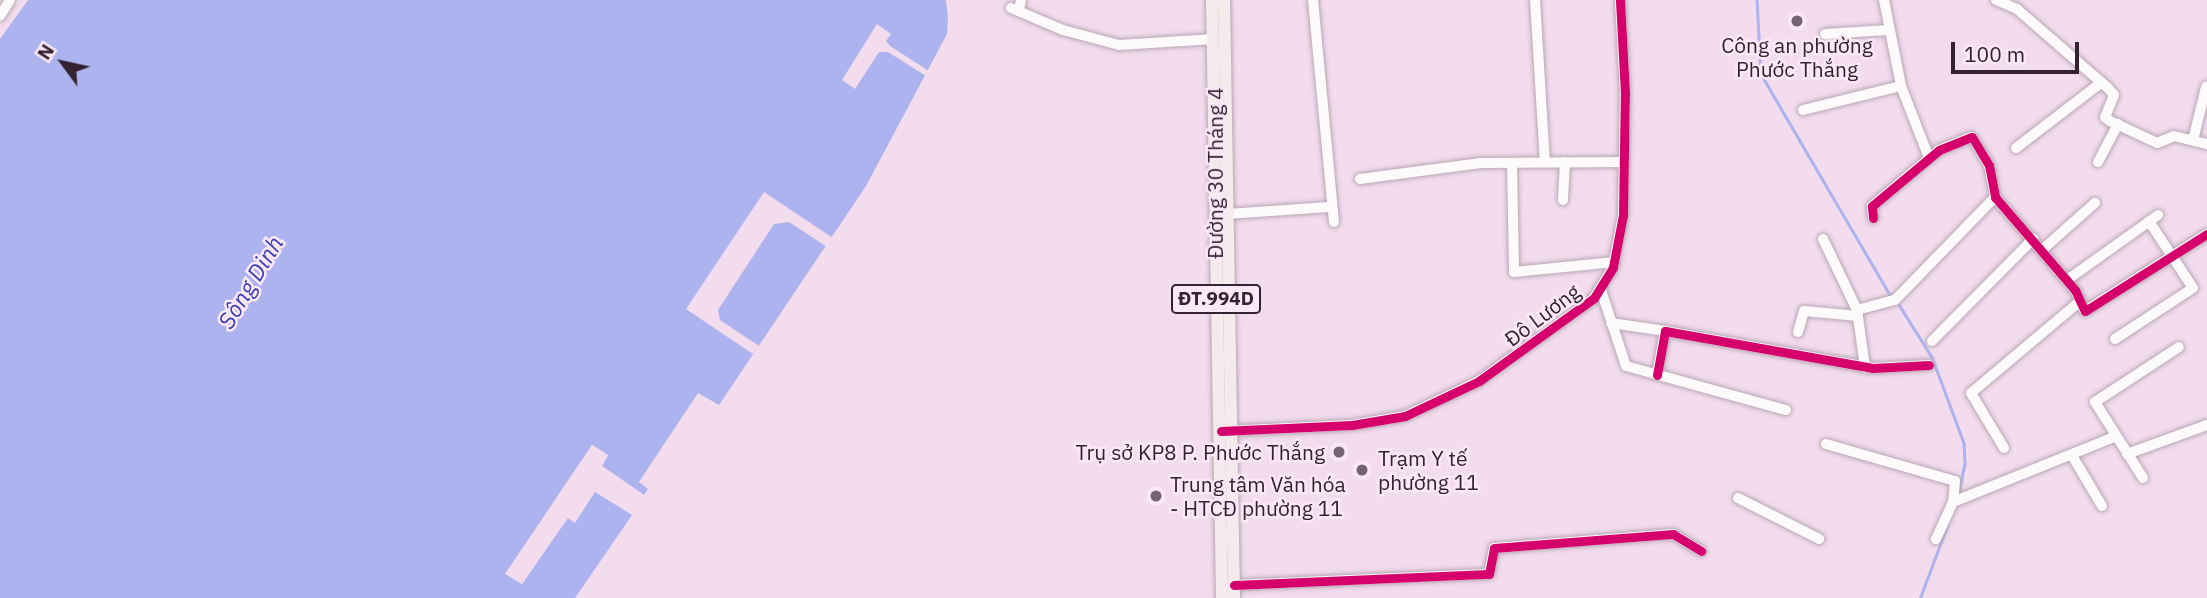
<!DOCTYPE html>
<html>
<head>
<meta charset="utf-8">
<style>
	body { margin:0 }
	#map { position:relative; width:2207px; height:598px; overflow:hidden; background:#f2dced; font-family:"IBM Plex Sans",sans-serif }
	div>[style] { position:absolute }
	.water>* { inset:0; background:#adb3ee }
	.pier>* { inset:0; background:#f2dced }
	.stream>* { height:2.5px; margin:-1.25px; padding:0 1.25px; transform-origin:1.25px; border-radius:1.25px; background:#adb3ee }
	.roads { filter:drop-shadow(0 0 2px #b9a7b5) drop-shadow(0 0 2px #b9a7b5) }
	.minor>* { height:10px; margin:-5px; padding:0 5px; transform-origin:5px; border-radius:5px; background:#fdfafc }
	.major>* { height:12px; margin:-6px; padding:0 6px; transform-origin:6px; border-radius:6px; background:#f5ebec }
	.cycleway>* { height:9px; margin:-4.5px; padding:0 4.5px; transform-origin:4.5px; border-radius:4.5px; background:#d6006c }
	.dots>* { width:19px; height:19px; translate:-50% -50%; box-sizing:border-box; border:4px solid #fbe8f7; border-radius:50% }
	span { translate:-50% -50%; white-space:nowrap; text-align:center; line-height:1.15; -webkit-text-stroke:5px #fbe8f7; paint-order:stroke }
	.shield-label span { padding:2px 5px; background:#fbe8f7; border:2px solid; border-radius:5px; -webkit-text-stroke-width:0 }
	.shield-label { font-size:19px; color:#332230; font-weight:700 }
	.poi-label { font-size:21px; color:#332230 }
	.right { translate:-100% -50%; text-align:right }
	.left { translate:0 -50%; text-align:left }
	.street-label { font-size:21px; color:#332230 }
	.water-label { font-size:23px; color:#3a41b1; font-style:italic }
	.north { position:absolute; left:28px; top:28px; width:70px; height:70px; -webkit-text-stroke:5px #fbe8f7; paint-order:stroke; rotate:303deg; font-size:19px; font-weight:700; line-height:28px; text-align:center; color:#332230 }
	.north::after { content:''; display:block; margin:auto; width:24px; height:32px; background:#332230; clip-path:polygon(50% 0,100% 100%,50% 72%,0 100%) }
	.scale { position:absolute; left:1951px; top:42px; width:128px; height:32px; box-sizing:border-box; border:4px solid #332230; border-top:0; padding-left:9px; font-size:21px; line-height:24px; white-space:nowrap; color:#332230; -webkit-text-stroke:5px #fbe8f7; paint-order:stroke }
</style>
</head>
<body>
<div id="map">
	<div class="water">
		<div style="clip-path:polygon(28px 0,946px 0,948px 17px,947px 34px,866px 186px,719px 405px,698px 393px,639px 482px,648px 489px,644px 495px,602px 466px,608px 455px,592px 445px,506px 574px,522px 584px,568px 518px,575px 523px,595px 492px,632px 515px,575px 598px,0 598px,0 39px)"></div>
	</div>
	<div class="pier">
		<div style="clip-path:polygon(877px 24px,891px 34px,886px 41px,890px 46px,929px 71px,926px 76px,888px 52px,879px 52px,855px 89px,842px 80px)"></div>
		<div style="clip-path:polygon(764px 192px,833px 238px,827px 247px,789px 222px,774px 224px,718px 310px,720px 320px,759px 346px,753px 354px,686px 309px)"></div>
		<div style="clip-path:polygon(592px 445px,608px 455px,602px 466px,644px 495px,600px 469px,603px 456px,593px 449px,510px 572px,521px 579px,569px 515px,522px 584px,505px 574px)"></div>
	</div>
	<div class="stream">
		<div style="left:1757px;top:0;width:74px;rotate:86.9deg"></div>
		<div style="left:1761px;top:74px;width:259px;rotate:59.7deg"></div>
		<div style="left:1898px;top:303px;width:64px;rotate:57.8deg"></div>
		<div style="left:1932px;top:357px;width:92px;rotate:69.6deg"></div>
		<div style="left:1964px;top:443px;width:21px;rotate:87deg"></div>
		<div style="left:1965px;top:464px;width:33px;rotate:102deg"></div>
		<div style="left:1920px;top:598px;width:77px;rotate:-69.4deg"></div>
	</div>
	<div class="roads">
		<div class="minor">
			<div style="left:1313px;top:0;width:223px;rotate:84.6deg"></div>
			<div style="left:1535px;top:0;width:162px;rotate:86.5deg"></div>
			<div style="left:1884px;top:0;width:88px;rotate:78.8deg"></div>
			<div style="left:1901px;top:86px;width:77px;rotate:68.7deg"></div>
			<div style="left:1996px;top:0;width:23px;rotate:23deg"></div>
			<div style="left:2017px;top:9px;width:121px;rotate:41deg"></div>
			<div style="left:2108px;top:88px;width:9px;rotate:49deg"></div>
			<div style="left:2114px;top:95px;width:24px;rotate:112deg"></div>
			<div style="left:2105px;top:117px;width:6px;rotate:39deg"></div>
			<div style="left:2110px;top:121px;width:52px;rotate:25.1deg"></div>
			<div style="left:2157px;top:143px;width:18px;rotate:-22deg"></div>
			<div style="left:2174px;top:136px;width:34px;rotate:14deg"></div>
			<div style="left:1011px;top:8px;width:56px;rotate:22.9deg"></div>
			<div style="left:1063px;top:30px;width:58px;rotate:15deg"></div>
			<div style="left:1119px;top:45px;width:95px;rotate:-3.6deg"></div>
			<div style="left:1019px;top:10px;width:10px;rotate:-79deg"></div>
			<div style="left:0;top:16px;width:19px;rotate:-58deg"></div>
			<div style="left:1825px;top:34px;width:63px;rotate:-3.6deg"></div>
			<div style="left:1803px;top:110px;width:101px;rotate:-13.8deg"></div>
			<div style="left:2193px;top:140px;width:55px;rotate:-76.2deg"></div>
			<div style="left:2016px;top:148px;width:108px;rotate:-37.5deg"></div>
			<div style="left:2098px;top:162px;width:43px;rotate:-62.2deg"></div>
			<div style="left:1512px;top:164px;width:108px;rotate:88.9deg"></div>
			<div style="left:1514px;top:272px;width:101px;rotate:-5.7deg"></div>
			<div style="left:1360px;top:179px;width:122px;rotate:-7.5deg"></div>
			<div style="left:1481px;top:163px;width:143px;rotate:-0.4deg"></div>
			<div style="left:1563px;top:200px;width:38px;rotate:-87deg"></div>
			<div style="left:1228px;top:214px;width:104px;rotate:-3.9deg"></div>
			<div style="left:1873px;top:218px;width:12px;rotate:-95deg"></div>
			<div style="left:1872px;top:206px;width:87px;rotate:-39.9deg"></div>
			<div style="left:1939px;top:150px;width:35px;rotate:-22deg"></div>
			<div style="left:1972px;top:137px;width:33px;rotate:59deg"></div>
			<div style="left:1989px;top:165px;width:33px;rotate:79deg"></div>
			<div style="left:1995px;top:197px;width:123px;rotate:49.3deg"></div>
			<div style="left:2075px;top:290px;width:23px;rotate:65deg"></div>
			<div style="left:2085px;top:311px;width:144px;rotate:-32.3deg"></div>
			<div style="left:1823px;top:239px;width:79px;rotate:64.4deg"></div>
			<div style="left:1857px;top:310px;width:58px;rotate:82deg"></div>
			<div style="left:2042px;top:250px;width:71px;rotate:-41.6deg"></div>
			<div style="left:2067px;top:280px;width:112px;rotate:-35.5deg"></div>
			<div style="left:1601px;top:290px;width:80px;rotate:71.8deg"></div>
			<div style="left:1626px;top:366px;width:166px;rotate:15.4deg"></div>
			<div style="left:1857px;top:310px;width:39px;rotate:-15deg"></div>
			<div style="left:1895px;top:300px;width:144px;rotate:-45.8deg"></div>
			<div style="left:1611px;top:323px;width:55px;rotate:8.4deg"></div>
			<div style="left:1798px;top:332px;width:22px;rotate:-74deg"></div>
			<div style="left:1804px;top:311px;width:54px;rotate:5.3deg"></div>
			<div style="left:2115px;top:339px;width:93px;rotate:-33.2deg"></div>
			<div style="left:2193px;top:288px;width:80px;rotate:-123.3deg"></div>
			<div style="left:1932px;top:341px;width:144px;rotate:-45.3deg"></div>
			<div style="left:1657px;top:375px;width:45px;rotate:-79.7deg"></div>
			<div style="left:1665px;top:331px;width:211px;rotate:10.1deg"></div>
			<div style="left:1873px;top:368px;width:56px;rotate:-3.1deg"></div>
			<div style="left:1225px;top:431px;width:127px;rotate:-2.7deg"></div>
			<div style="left:1352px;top:425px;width:54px;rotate:-9.6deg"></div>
			<div style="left:1405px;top:416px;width:82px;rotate:-25.3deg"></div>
			<div style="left:1479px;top:381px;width:142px;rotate:-35.8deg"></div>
			<div style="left:1594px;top:298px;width:36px;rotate:-58deg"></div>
			<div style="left:1613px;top:267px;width:53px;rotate:-79.1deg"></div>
			<div style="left:1623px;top:215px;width:122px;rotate:-89.1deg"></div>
			<div style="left:1625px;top:93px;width:93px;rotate:-93.1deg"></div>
			<div style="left:1826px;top:444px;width:134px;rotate:16deg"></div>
			<div style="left:1955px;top:481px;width:21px;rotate:95deg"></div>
			<div style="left:1953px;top:502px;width:41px;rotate:114.7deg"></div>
			<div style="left:2004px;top:448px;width:64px;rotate:-121deg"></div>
			<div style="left:1971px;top:393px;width:141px;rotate:-40.1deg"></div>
			<div style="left:2127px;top:454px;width:85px;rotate:-19.9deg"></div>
			<div style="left:2073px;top:457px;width:57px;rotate:59.4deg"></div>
			<div style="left:2143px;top:478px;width:90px;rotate:-122.3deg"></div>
			<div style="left:2095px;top:402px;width:100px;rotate:-33.2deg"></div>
			<div style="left:1738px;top:498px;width:91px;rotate:26.8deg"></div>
			<div style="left:1953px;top:502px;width:174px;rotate:-22deg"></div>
			<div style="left:1234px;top:585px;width:255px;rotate:-2.5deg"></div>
			<div style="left:1489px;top:574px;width:26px;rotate:-79deg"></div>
			<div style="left:1494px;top:548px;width:180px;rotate:-4.5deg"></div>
			<div style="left:1673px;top:534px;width:33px;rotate:31deg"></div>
		</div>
		<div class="major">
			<div style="left:1212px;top:0;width:598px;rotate:89.04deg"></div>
			<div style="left:1224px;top:0;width:598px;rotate:89.04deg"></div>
		</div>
	</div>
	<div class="cycleway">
		<div style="left:1873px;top:218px;width:12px;rotate:-95deg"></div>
		<div style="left:1872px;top:206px;width:87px;rotate:-39.9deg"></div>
		<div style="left:1939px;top:150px;width:35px;rotate:-22deg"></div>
		<div style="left:1972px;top:137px;width:33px;rotate:59deg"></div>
		<div style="left:1989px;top:165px;width:33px;rotate:79deg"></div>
		<div style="left:1995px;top:197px;width:123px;rotate:49.3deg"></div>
		<div style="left:2075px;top:290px;width:23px;rotate:65deg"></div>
		<div style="left:2085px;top:311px;width:144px;rotate:-32.3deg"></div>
		<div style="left:1657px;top:375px;width:45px;rotate:-79.7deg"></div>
		<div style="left:1665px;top:331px;width:211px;rotate:10.1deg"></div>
		<div style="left:1873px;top:368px;width:56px;rotate:-3.1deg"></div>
		<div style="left:1221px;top:431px;width:131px;rotate:-2.6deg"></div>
		<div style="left:1352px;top:425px;width:54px;rotate:-9.6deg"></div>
		<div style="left:1405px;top:416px;width:82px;rotate:-25.3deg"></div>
		<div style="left:1479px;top:381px;width:142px;rotate:-35.8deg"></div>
		<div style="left:1594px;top:298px;width:36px;rotate:-58deg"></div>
		<div style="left:1613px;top:267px;width:53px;rotate:-79.1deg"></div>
		<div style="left:1623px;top:215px;width:122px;rotate:-89.1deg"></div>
		<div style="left:1625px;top:93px;width:93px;rotate:-93.1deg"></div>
		<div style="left:1234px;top:585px;width:255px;rotate:-2.5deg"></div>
		<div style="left:1489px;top:574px;width:26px;rotate:-79deg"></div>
		<div style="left:1494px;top:548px;width:180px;rotate:-4.5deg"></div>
		<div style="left:1673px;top:534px;width:33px;rotate:31deg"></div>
	</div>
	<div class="dots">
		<div style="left:1797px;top:21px;background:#766372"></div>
		<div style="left:1339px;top:452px;background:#766372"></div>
		<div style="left:1362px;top:470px;background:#766372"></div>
		<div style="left:1156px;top:496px;background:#766372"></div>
	</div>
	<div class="shield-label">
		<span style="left:1216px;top:299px">ĐT.994D</span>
	</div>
	<div class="poi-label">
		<span style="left:1797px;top:57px">Công an phường<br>Phước Thắng</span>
		<span class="right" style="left:1325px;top:452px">Trụ sở KP8 P. Phước Thắng</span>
		<span class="left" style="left:1378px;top:470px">Trạm Y tế<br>phường 11</span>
		<span class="left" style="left:1170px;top:496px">Trung tâm Văn hóa<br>- HTCĐ phường 11</span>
	</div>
	<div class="street-label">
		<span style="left:1215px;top:173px;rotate:-90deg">Đường 30 Tháng 4</span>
		<span style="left:1542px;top:315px;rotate:-37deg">Đô Lương</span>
	</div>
	<div class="water-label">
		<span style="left:250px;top:282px;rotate:-59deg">Sông Dinh</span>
	</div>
	<div class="north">N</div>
	<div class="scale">100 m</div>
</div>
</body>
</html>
